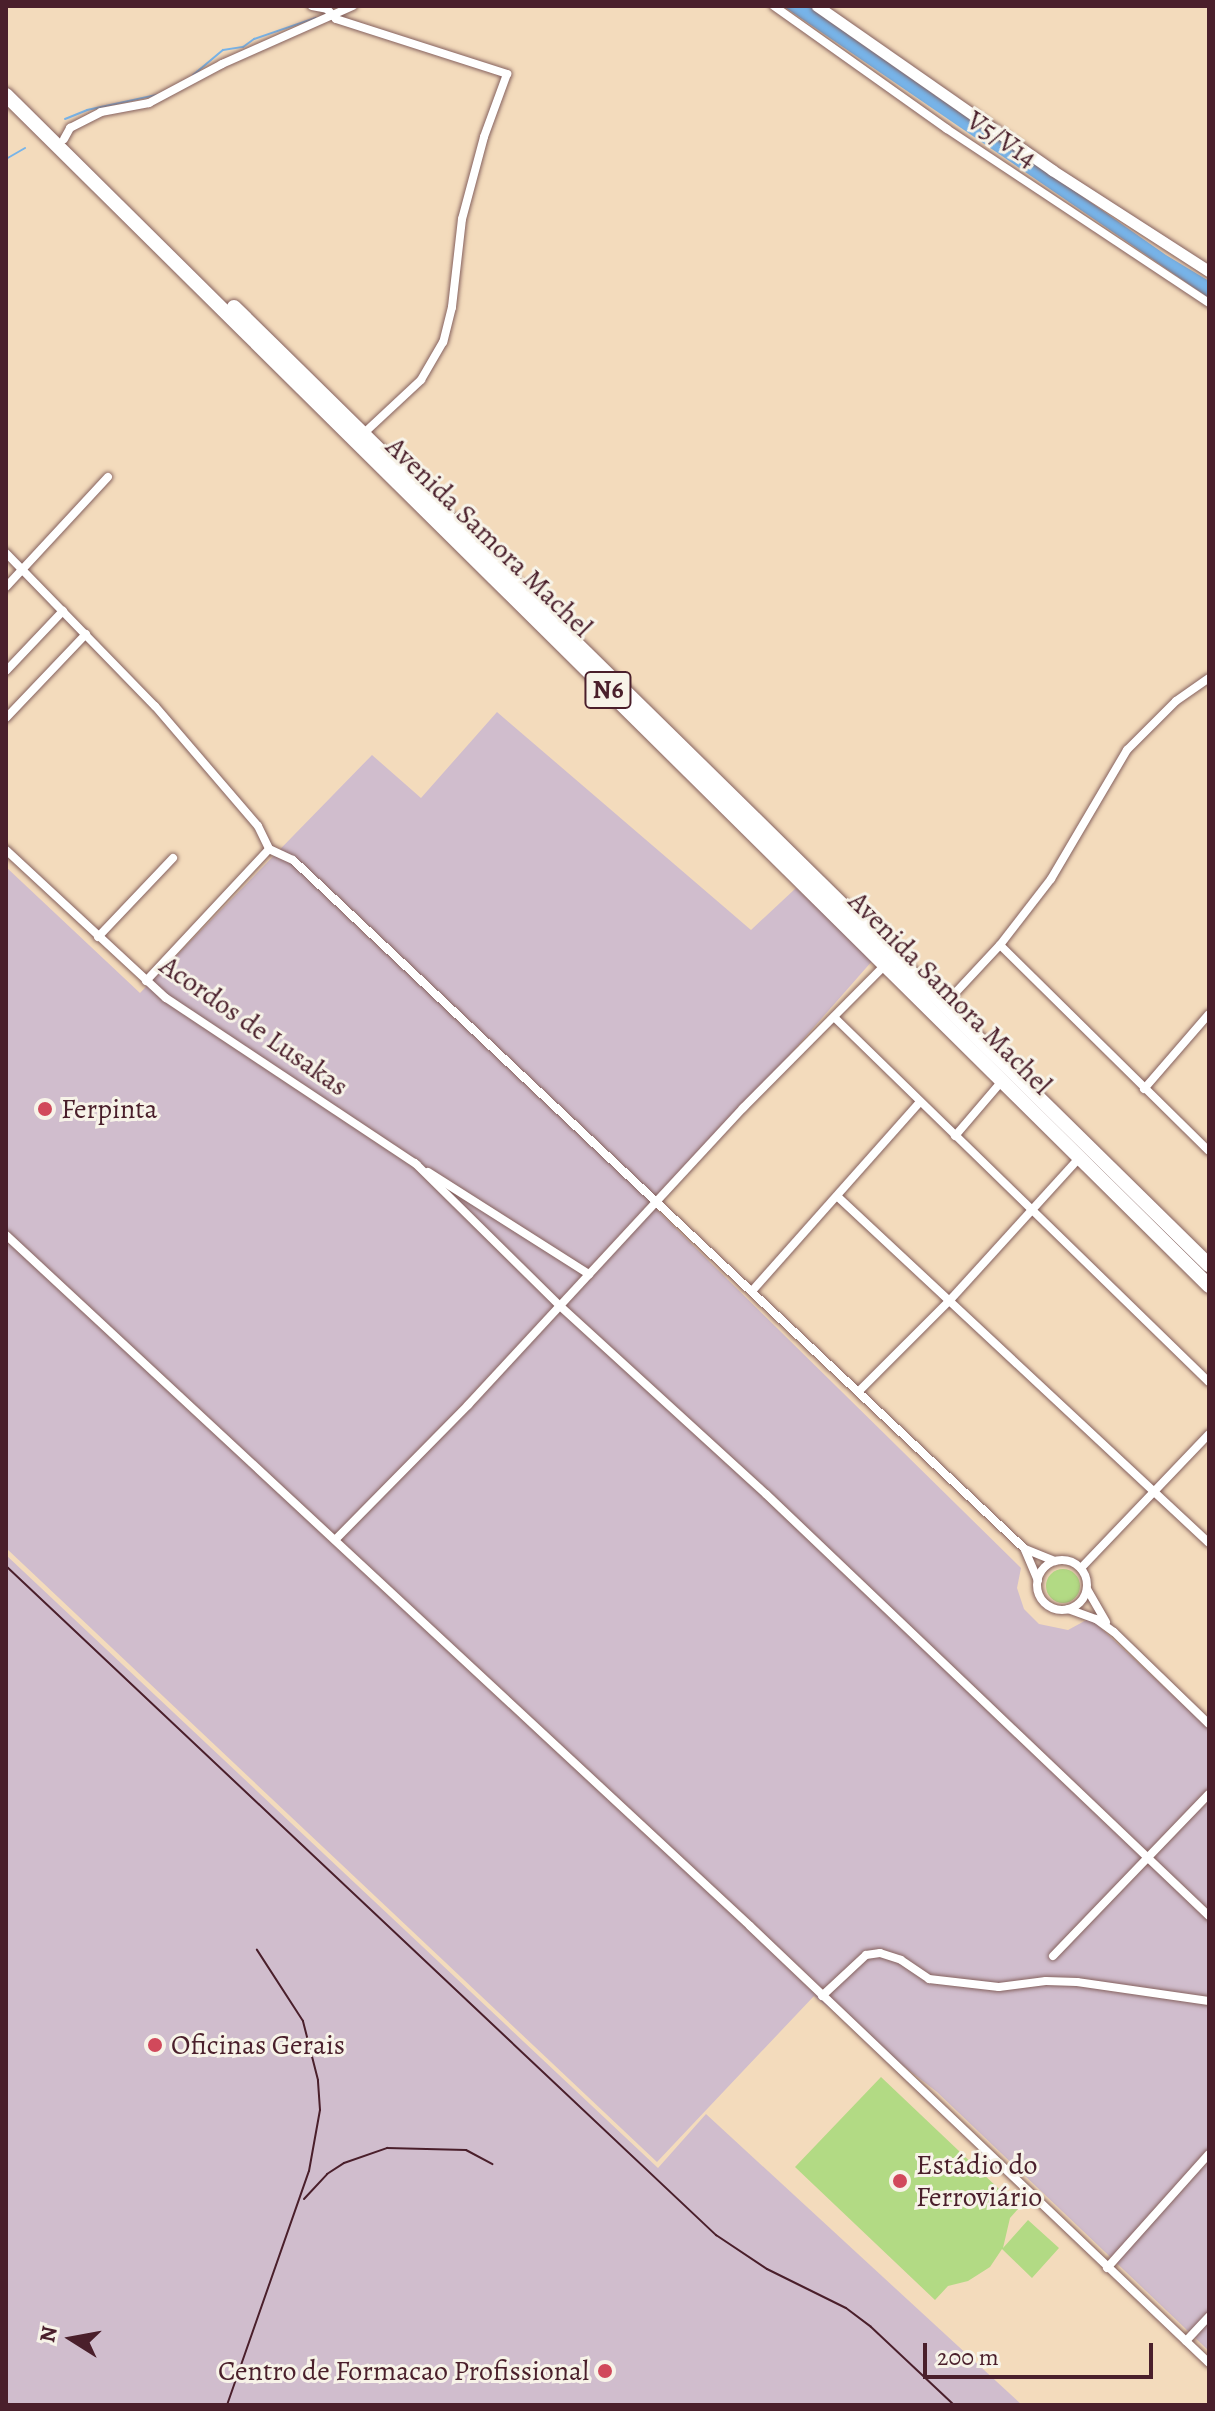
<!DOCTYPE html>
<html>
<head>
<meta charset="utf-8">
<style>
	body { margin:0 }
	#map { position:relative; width:1215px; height:2411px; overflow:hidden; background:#f3dbbc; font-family:Alegreya,serif }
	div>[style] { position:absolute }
	.industrial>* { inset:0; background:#d0bdcd }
	.green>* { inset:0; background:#b2da84 }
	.round { border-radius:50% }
	.water>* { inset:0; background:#77b4e9 }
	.stream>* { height:2px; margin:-1px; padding:0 1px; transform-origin:1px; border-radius:1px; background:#77b4e9 }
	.roads { filter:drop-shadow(0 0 2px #85615e) drop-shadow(0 0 2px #85615e) }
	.street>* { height:8px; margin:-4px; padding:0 4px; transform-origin:4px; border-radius:4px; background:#fff }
	.street>.ring { margin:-4px; padding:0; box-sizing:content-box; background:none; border:8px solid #fff; border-radius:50% }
	.secondary>* { height:11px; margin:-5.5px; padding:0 5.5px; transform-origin:5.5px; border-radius:5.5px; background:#fff }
	.highway>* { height:14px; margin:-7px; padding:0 7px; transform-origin:7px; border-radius:7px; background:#fff }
	.rail>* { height:2px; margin:-1px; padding:0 1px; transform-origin:1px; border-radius:1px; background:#4a1f2b }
	.dots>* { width:22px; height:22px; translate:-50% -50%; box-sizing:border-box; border:4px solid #f7f3e8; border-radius:50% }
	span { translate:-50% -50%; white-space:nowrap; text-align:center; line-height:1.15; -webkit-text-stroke:6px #f7f3e8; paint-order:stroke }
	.shield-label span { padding:2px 6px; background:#f7f3e8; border:2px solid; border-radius:6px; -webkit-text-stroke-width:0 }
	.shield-label { font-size:26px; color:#4a1f2b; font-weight:700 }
	.street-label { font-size:28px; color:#4a1f2b }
	.poi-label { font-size:28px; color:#4a1f2b }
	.left { translate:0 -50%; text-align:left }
	.right { translate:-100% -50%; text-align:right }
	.frame { position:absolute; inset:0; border:8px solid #4a1f2b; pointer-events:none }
	.north { position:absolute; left:32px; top:2299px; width:80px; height:80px; -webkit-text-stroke:6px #f7f3e8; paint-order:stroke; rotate:281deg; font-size:22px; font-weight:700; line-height:32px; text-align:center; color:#4a1f2b }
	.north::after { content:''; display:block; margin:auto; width:28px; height:36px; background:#4a1f2b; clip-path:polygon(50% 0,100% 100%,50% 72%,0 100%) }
	.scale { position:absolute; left:923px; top:2343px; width:230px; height:36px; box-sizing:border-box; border:4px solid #4a1f2b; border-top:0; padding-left:10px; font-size:24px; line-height:28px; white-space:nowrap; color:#4a1f2b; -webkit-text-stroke:6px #f7f3e8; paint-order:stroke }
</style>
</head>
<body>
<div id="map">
	<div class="industrial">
		<div style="clip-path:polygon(497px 712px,751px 930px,796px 888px,873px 960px,655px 1208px,1021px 1568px,1017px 1588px,1024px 1609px,1039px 1624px,1068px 1630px,1090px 1618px,1209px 1729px,1209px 2351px,937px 2092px,814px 1996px,657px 2162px,6px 1548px,6px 867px,140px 993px,372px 755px,421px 798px)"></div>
		<div style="clip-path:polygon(6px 1555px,658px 2168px,706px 2114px,1022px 2405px,6px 2405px)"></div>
	</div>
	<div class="green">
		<div class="round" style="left:1046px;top:1569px;width:34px;height:34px"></div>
		<div style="clip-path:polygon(881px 2077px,1019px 2208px,1010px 2218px,1003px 2248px,1028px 2220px,1059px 2248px,1032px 2278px,1002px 2249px,990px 2267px,968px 2281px,948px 2286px,935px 2300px,795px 2167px)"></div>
	</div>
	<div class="water">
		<div style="clip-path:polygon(783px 6px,810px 6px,1166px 255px,1209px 281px,1209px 298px)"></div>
	</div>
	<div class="stream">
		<div style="left:193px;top:75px;width:39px;rotate:-40deg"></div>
		<div style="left:223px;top:50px;width:20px;rotate:-9deg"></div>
		<div style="left:243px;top:47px;width:14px;rotate:-36deg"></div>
		<div style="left:254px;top:39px;width:65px;rotate:-19deg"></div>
		<div style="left:65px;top:119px;width:24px;rotate:-22deg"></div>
		<div style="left:87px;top:110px;width:71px;rotate:-12.3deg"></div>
		<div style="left:6px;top:159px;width:22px;rotate:-30deg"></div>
	</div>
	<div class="roads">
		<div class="street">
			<div style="left:312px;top:6px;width:15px;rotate:11deg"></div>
			<div style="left:327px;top:9px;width:13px;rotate:48deg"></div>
			<div style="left:336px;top:19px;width:180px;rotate:17.8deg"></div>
			<div style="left:507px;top:74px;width:67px;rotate:110.1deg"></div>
			<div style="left:484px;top:137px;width:85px;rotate:105deg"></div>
			<div style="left:462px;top:219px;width:89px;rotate:96.5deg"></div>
			<div style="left:452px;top:307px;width:36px;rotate:104deg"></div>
			<div style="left:443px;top:342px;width:44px;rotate:120.1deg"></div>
			<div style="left:421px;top:380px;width:82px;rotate:137deg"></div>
			<div style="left:774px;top:6px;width:212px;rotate:35.4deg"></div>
			<div style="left:947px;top:129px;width:315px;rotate:33.6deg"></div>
			<div style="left:64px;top:139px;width:13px;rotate:-61deg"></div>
			<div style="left:70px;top:128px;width:35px;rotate:-27deg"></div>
			<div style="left:101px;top:112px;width:49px;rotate:-10.6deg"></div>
			<div style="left:149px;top:103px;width:83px;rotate:-28.1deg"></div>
			<div style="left:222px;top:64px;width:143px;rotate:-23.9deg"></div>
			<div style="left:6px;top:553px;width:214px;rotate:45.8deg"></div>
			<div style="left:155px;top:706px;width:158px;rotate:49.4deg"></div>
			<div style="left:258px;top:826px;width:25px;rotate:64deg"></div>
			<div style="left:6px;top:587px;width:150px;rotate:-47.2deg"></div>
			<div style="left:6px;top:671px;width:83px;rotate:-46.5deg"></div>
			<div style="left:6px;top:718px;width:116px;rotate:-46.4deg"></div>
			<div style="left:269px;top:849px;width:26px;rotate:25deg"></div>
			<div style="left:293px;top:860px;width:1005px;rotate:43.27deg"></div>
			<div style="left:1025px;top:1549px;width:32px;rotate:22deg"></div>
			<div style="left:6px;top:850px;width:218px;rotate:42.8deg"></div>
			<div style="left:166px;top:998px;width:301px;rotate:33.6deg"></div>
			<div style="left:98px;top:937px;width:109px;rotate:-46.5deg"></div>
			<div style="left:1000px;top:945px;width:293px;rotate:44.6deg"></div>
			<div style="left:146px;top:981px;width:180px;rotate:-47deg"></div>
			<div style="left:944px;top:1005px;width:82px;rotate:-47deg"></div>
			<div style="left:1000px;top:945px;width:83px;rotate:-52.3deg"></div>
			<div style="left:1051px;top:879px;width:150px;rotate:-59.5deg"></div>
			<div style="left:1127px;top:750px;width:69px;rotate:-45deg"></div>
			<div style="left:1176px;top:701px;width:40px;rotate:-34.9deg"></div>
			<div style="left:834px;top:1017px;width:523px;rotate:44.23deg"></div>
			<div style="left:1144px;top:1089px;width:99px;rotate:-49.1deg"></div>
			<div style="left:955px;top:1136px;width:72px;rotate:-49.5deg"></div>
			<div style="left:415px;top:1163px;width:204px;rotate:44.6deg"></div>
			<div style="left:560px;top:1306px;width:279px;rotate:42.4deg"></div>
			<div style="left:766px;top:1494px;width:612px;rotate:43.61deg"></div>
			<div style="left:428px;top:1172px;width:191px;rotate:32.4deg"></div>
			<div style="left:838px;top:1197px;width:507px;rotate:43deg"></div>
			<div style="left:6px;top:1235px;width:1015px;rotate:42.88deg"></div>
			<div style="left:750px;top:1926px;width:634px;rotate:43.59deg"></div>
			<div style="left:752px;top:1291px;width:253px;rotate:-48.4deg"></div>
			<div style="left:859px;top:1391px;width:129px;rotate:-45deg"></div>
			<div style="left:950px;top:1300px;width:193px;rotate:-47.7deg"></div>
			<div style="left:335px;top:1540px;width:190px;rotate:-45.4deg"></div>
			<div style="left:468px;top:1405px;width:405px;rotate:-47.2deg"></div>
			<div style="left:743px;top:1108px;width:202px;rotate:-45.2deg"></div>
			<div style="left:1025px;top:1550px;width:33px;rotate:67deg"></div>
			<div class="ring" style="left:1037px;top:1560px;width:42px;height:42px"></div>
			<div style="left:1081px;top:1568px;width:185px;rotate:-46.3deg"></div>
			<div style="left:1087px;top:1589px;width:38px;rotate:60deg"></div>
			<div style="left:1068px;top:1609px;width:30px;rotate:20deg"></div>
			<div style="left:1096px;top:1619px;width:22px;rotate:36deg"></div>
			<div style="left:1114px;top:1632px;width:132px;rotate:44.1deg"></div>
			<div style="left:1053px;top:1956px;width:225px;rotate:-46.1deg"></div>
			<div style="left:822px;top:1996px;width:60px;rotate:-43deg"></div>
			<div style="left:866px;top:1955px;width:14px;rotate:-8deg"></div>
			<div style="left:880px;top:1953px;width:22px;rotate:18deg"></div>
			<div style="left:901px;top:1960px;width:34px;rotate:34deg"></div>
			<div style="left:929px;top:1979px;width:70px;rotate:6.5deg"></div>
			<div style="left:999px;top:1987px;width:47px;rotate:-7.3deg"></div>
			<div style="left:1046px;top:1981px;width:31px;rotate:2deg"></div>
			<div style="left:1077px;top:1982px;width:133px;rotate:8.2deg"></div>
			<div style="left:1107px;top:2268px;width:153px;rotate:-48.2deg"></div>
			<div style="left:1186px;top:2341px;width:34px;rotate:-47deg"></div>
		</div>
		<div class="secondary">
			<div style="left:817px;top:6px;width:287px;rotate:34.9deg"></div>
			<div style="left:1052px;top:170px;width:187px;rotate:32.8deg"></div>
		</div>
		<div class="highway">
			<div style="left:6px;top:95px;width:1693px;rotate:44.71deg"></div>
			<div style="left:234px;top:307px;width:1367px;rotate:44.5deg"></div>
		</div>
	</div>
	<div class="rail">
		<div style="left:6px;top:1566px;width:976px;rotate:43.3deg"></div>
		<div style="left:716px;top:2235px;width:61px;rotate:33.7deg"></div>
		<div style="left:767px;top:2269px;width:88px;rotate:26.3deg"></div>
		<div style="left:846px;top:2308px;width:31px;rotate:37deg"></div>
		<div style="left:871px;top:2327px;width:114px;rotate:43.2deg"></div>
		<div style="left:304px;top:2199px;width:34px;rotate:-47deg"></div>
		<div style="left:327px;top:2174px;width:20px;rotate:-33deg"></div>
		<div style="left:344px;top:2163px;width:46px;rotate:-19.2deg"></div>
		<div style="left:387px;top:2148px;width:79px;rotate:1.5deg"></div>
		<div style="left:466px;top:2150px;width:30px;rotate:28deg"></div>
		<div style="left:227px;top:2405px;width:248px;rotate:-70.7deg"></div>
		<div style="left:309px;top:2171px;width:62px;rotate:-79.8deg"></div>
		<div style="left:320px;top:2110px;width:30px;rotate:-94deg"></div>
		<div style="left:318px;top:2080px;width:61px;rotate:-104.3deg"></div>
		<div style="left:303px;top:2021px;width:85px;rotate:-122.9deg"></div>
	</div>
	<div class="dots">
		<div style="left:45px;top:1109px;background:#d1495b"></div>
		<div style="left:155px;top:2045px;background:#d1495b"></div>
		<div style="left:900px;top:2181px;background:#d1495b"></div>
		<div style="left:605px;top:2371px;background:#d1495b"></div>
	</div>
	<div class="shield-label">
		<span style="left:608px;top:690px">N6</span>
	</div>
	<div class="street-label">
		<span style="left:1002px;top:139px;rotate:34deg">V5/V14</span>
		<span style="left:489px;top:537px;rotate:44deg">Avenida Samora Machel</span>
		<span style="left:950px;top:993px;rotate:45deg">Avenida Samora Machel</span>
		<span style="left:254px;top:1026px;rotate:35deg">Acordos de Lusakas</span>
	</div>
	<div class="poi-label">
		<span class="left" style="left:61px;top:1109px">Ferpinta</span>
		<span class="left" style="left:171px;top:2045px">Oficinas Gerais</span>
		<span class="left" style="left:916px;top:2181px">Estádio do<br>Ferroviário</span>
		<span class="right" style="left:589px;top:2371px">Centro de Formacao Profissional</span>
	</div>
	<div class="frame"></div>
	<div class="north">N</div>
	<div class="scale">200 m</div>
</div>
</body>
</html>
